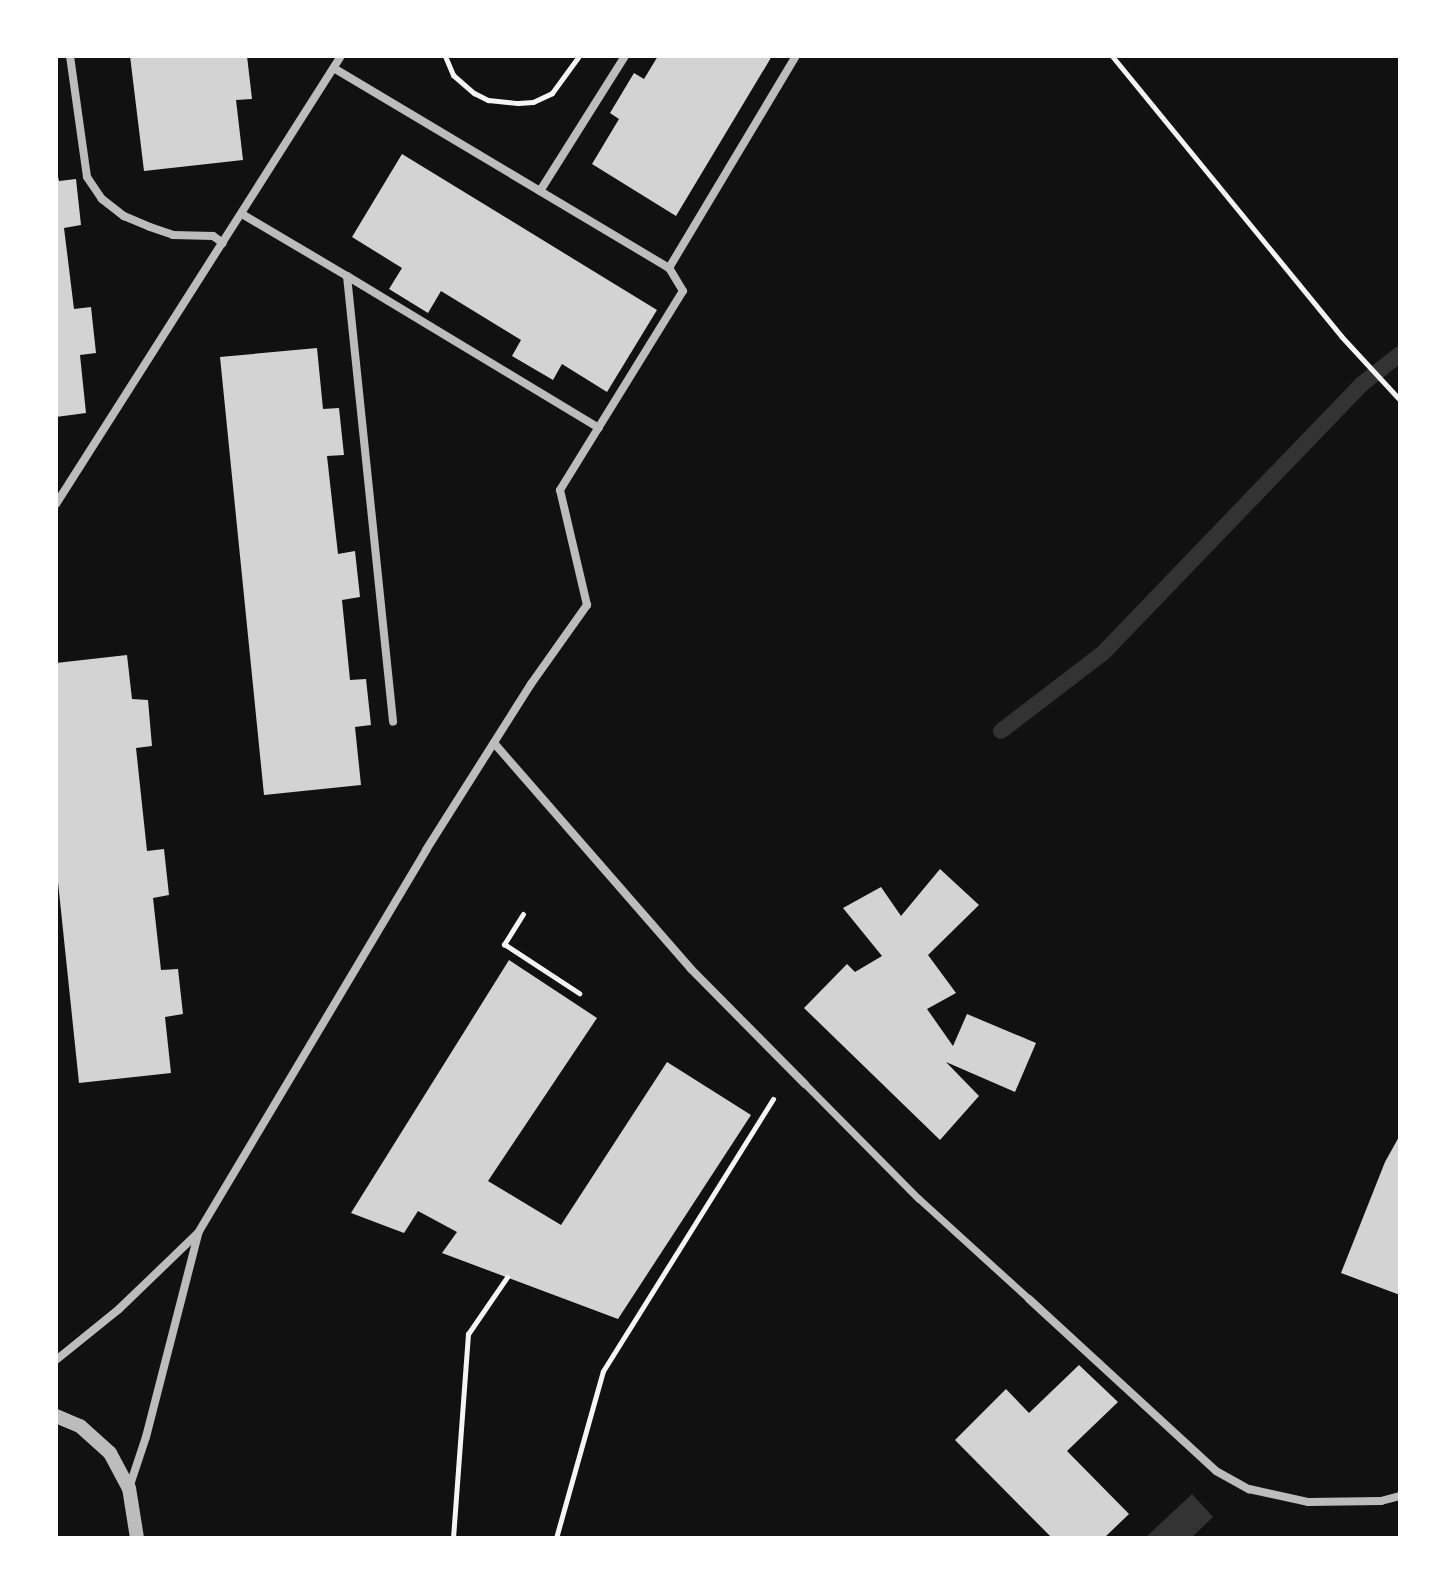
<!DOCTYPE html>
<html>
<head>
<meta charset="utf-8">
<style>
	body { margin:0 }
	#map { position:relative; width:1456px; height:1594px; overflow:hidden; background:#111; font-family:Lora,serif }
	div>[style] { position:absolute }
	.water>* { inset:0; background:#333 }
	.stream>* { height:16px; margin:-8px; padding:0 8px; transform-origin:8px; border-radius:8px; background:#333 }
	.building>* { inset:0; background:#d3d3d3 }
	.path>* { height:5px; margin:-2.5px; padding:0 2.5px; transform-origin:2.5px; border-radius:2.5px; background:#f5f5f5 }
	.pedestrian>* { height:7px; margin:-3.5px; padding:0 3.5px; transform-origin:3.5px; border-radius:3.5px; background:#bcbcbc }
	.minor>* { height:8px; margin:-4px; padding:0 4px; transform-origin:4px; border-radius:4px; background:#bcbcbc }
	.tertiary>* { height:14px; margin:-7px; padding:0 7px; transform-origin:7px; border-radius:7px; background:#bcbcbc }
	span { translate:-50% -50%; white-space:nowrap; text-align:center; line-height:1.15; -webkit-text-stroke:8px #fff; paint-order:stroke }
	.frame { position:absolute; inset:0; border:58px solid #fff; pointer-events:none }
</style>
</head>
<body>
<div id="map">
	<div class="water">
		<div style="clip-path:polygon(1192px 1494px,1213px 1517px,1191px 1538px,1145px 1538px)"></div>
	</div>
	<div class="stream">
		<div style="left:1001px;top:731px;width:128px;rotate:-37.4deg"></div>
		<div style="left:1103px;top:653px;width:373px;rotate:-46.1deg"></div>
		<div style="left:1362px;top:384px;width:48px;rotate:-38.3deg"></div>
	</div>
	<div class="building">
		<div style="clip-path:polygon(130px 56px,247px 56px,252px 99px,236px 100px,243px 160px,144px 171px)"></div>
		<div style="clip-path:polygon(658px 56px,772px 56px,676px 216px,592px 164px,619px 119px,610px 113px,634px 73px,644px 79px)"></div>
		<div style="clip-path:polygon(402px 154px,657px 310px,607px 392px,562px 364px,553px 380px,512px 356px,521px 340px,441px 291px,428px 313px,389px 289px,402px 268px,352px 237px)"></div>
		<div style="clip-path:polygon(56px 168px,59px 181px,76px 179px,81px 225px,64px 228px,74px 309px,91px 307px,96px 353px,80px 355px,86px 413px,56px 417px)"></div>
		<div style="clip-path:polygon(317px 348px,323px 409px,339px 408px,344px 455px,327px 456px,338px 554px,355px 551px,360px 597px,342px 600px,350px 680px,366px 679px,371px 725px,355px 727px,361px 785px,264px 795px,220px 357px)"></div>
		<div style="clip-path:polygon(127px 655px,132px 699px,148px 700px,152px 746px,136px 748px,147px 851px,164px 849px,169px 895px,153px 898px,161px 970px,178px 969px,183px 1014px,165px 1017px,171px 1073px,79px 1083px,56px 863px,56px 663px)"></div>
		<div style="clip-path:polygon(940px 869px,979px 905px,928px 955px,956px 993px,927px 1009px,953px 1046px,967px 1014px,1036px 1043px,1015px 1092px,946px 1062px,979px 1096px,940px 1140px,804px 1008px,847px 964px,855px 972px,882px 956px,843px 908px,881px 887px,901px 916px)"></div>
		<div style="clip-path:polygon(509px 960px,597px 1018px,488px 1181px,561px 1225px,667px 1062px,751px 1115px,618px 1319px,442px 1253px,457px 1232px,418px 1211px,404px 1233px,351px 1213px)"></div>
		<div style="clip-path:polygon(1400px 1135px,1400px 1295px,1341px 1273px,1385px 1162px)"></div>
		<div style="clip-path:polygon(1079px 1365px,1118px 1402px,1067px 1451px,1129px 1514px,1104px 1538px,1052px 1538px,955px 1440px,1006px 1389px,1029px 1413px)"></div>
	</div>
	<div class="path">
		<div style="left:445px;top:56px;width:21px;rotate:67deg"></div>
		<div style="left:453px;top:75px;width:28px;rotate:41deg"></div>
		<div style="left:474px;top:93px;width:16px;rotate:27deg"></div>
		<div style="left:488px;top:100px;width:30px;rotate:6deg"></div>
		<div style="left:518px;top:103px;width:15px;rotate:-4deg"></div>
		<div style="left:533px;top:102px;width:21px;rotate:-25deg"></div>
		<div style="left:552px;top:93px;width:46px;rotate:-53.9deg"></div>
		<div style="left:1112px;top:56px;width:362px;rotate:50.7deg"></div>
		<div style="left:1341px;top:336px;width:87px;rotate:47.3deg"></div>
		<div style="left:523px;top:914px;width:36px;rotate:122deg"></div>
		<div style="left:504px;top:944px;width:90px;rotate:33.2deg"></div>
		<div style="left:453px;top:1538px;width:205px;rotate:-85.8deg"></div>
		<div style="left:468px;top:1334px;width:69px;rotate:-55.6deg"></div>
		<div style="left:556px;top:1538px;width:173px;rotate:-74.3deg"></div>
		<div style="left:603px;top:1371px;width:321px;rotate:-58deg"></div>
	</div>
	<div class="pedestrian">
		<div style="left:805px;top:1084px;width:161px;rotate:45.3deg"></div>
		<div style="left:918px;top:1198px;width:150px;rotate:42.3deg"></div>
	</div>
	<div class="minor">
		<div style="left:70px;top:56px;width:122px;rotate:82deg"></div>
		<div style="left:87px;top:177px;width:27px;rotate:56deg"></div>
		<div style="left:102px;top:199px;width:28px;rotate:38deg"></div>
		<div style="left:124px;top:216px;width:28px;rotate:23deg"></div>
		<div style="left:150px;top:227px;width:24px;rotate:19deg"></div>
		<div style="left:173px;top:235px;width:40px;rotate:1.4deg"></div>
		<div style="left:213px;top:236px;width:12px;rotate:35deg"></div>
		<div style="left:540px;top:191px;width:160px;rotate:-57.8deg"></div>
		<div style="left:242px;top:214px;width:122px;rotate:30.6deg"></div>
		<div style="left:347px;top:276px;width:448px;rotate:84.1deg"></div>
		<div style="left:669px;top:268px;width:247px;rotate:-59.1deg"></div>
		<div style="left:347px;top:276px;width:294px;rotate:31.1deg"></div>
		<div style="left:56px;top:504px;width:531px;rotate:-57.54deg"></div>
		<div style="left:494px;top:743px;width:300px;rotate:48.9deg"></div>
		<div style="left:691px;top:969px;width:162px;rotate:45.3deg"></div>
		<div style="left:1029px;top:1299px;width:254px;rotate:42.6deg"></div>
		<div style="left:1216px;top:1471px;width:38px;rotate:29deg"></div>
		<div style="left:1249px;top:1489px;width:60px;rotate:12.4deg"></div>
		<div style="left:1308px;top:1502px;width:73px;rotate:-0.8deg"></div>
		<div style="left:1381px;top:1501px;width:20px;rotate:-15deg"></div>
		<div style="left:56px;top:1360px;width:81px;rotate:-39deg"></div>
		<div style="left:119px;top:1309px;width:110px;rotate:-43.9deg"></div>
		<div style="left:198px;top:1233px;width:446px;rotate:-59.2deg"></div>
		<div style="left:426px;top:850px;width:196px;rotate:-57.7deg"></div>
		<div style="left:531px;top:684px;width:97px;rotate:-54.7deg"></div>
		<div style="left:587px;top:605px;width:118px;rotate:-103.2deg"></div>
		<div style="left:560px;top:490px;width:234px;rotate:-58.3deg"></div>
		<div style="left:683px;top:291px;width:27px;rotate:-121deg"></div>
		<div style="left:669px;top:268px;width:390px;rotate:-149.2deg"></div>
		<div style="left:129px;top:1488px;width:54px;rotate:-71.6deg"></div>
		<div style="left:146px;top:1437px;width:210px;rotate:-75.6deg"></div>
	</div>
	<div class="tertiary">
		<div style="left:56px;top:1416px;width:26px;rotate:23deg"></div>
		<div style="left:80px;top:1426px;width:40px;rotate:42deg"></div>
		<div style="left:110px;top:1453px;width:40px;rotate:62deg"></div>
		<div style="left:129px;top:1488px;width:51px;rotate:80.9deg"></div>
	</div>
	<div class="frame"></div>
</div>
</body>
</html>
